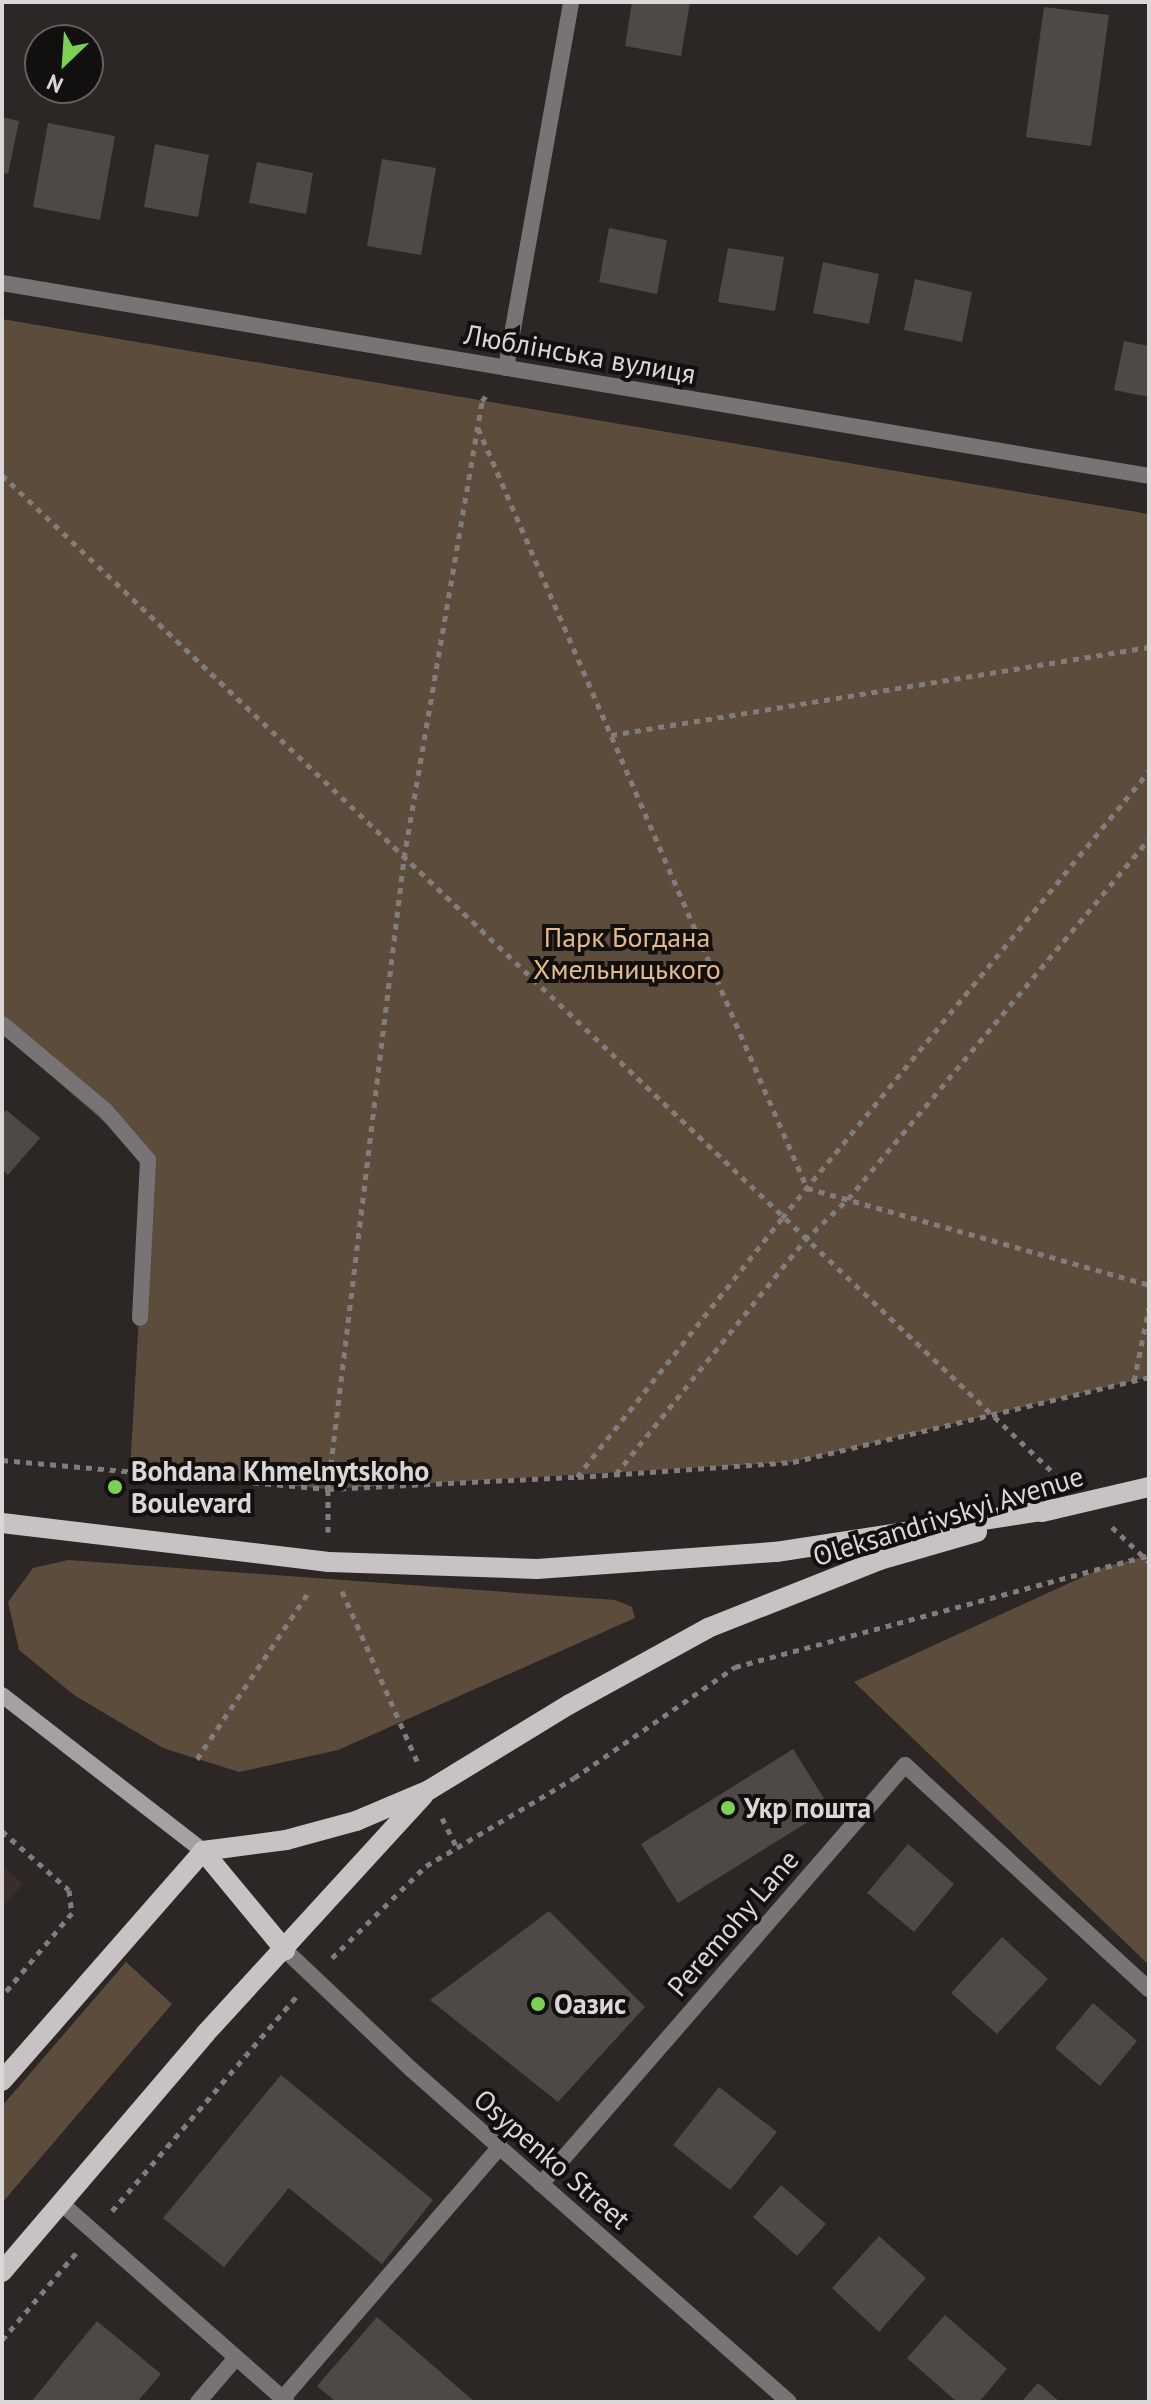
<!DOCTYPE html>
<html>
<head>
<meta charset="utf-8">
<style>
	body { margin:0 }
	#map { position:relative; width:1151px; height:2404px; overflow:hidden; background:#2c2625; font-family:"PT Sans",sans-serif }
	div>[style] { position:absolute }
	.built>* { inset:0; background:#3a2d2c }
	.green>* { inset:0; background:#5b4c3c }
	.building>* { inset:0; background:#4f4946 }
	.path>* { height:5px; margin-top:-2.5px; transform-origin:0; background:repeating-linear-gradient(90deg,#827d7d 0 6px,transparent 0 12px) }
	.service>* { height:16px; margin:-8px; padding:0 8px; transform-origin:8px; border-radius:8px; background:#787475 }
	.minor>* { height:16px; margin:-8px; padding:0 8px; transform-origin:8px; border-radius:8px; background:#787475 }
	.secondary>* { height:16px; margin:-8px; padding:0 8px; transform-origin:8px; border-radius:8px; background:#a6a0a1 }
	.primary>* { height:20px; margin:-10px; padding:0 10px; transform-origin:10px; border-radius:10px; background:#c9c2c4 }
	.dots>* { width:22px; height:22px; translate:-50% -50%; box-sizing:border-box; border:4px solid #12100f; border-radius:50% }
	span { translate:-50% -50%; white-space:nowrap; text-align:center; line-height:1.15; -webkit-text-stroke:8px #12100f; paint-order:stroke }
	.street-label { font-size:28px; color:#dbd7d7 }
	.park-label { font-size:28px; color:#e5ba8a }
	.poi-label { font-size:28px; color:#dbd7d7; font-weight:700 }
	.left { translate:0 -50%; text-align:left }
	.frame { position:absolute; inset:0; border:4px solid #dbd7d7; pointer-events:none }
	.north { position:absolute; left:24px; top:24px; width:80px; height:80px; box-sizing:border-box; background:#12100f; border:2px solid #62605f; border-radius:50%; rotate:205deg; font-size:22px; font-weight:700; line-height:32px; text-align:center; color:#dbd7d7 }
	.north::after { content:''; display:block; margin:auto; width:28px; height:36px; background:#7bd156; clip-path:polygon(50% 0,100% 100%,50% 72%,0 100%) }
</style>
</head>
<body>
<div id="map">
	<div class="built">
		<div style="clip-path:polygon(2px 1865px,23px 1884px,2px 1908px)"></div>
	</div>
	<div class="green">
		<div style="clip-path:polygon(2px 319px,1149px 514px,1149px 1377px,793px 1462px,328px 1489px,130px 1471px,148px 1160px,2px 1033px)"></div>
		<div style="clip-path:polygon(1149px 1555px,1149px 1965px,854px 1682px,1102px 1568px)"></div>
		<div style="clip-path:polygon(68px 1560px,615px 1600px,632px 1607px,635px 1618px,338px 1750px,239px 1772px,163px 1748px,74px 1695px,19px 1650px,8px 1602px,33px 1568px)"></div>
		<div style="clip-path:polygon(126px 1962px,172px 2004px,2px 2203px,2px 2106px)"></div>
	</div>
	<div class="building">
		<div style="clip-path:polygon(632px 2px,690px 2px,681px 56px,625px 46px)"></div>
		<div style="clip-path:polygon(1044px 7px,1109px 15px,1091px 146px,1026px 137px)"></div>
		<div style="clip-path:polygon(2px 117px,19px 121px,8px 174px,2px 173px)"></div>
		<div style="clip-path:polygon(48px 123px,115px 136px,100px 220px,33px 207px)"></div>
		<div style="clip-path:polygon(155px 144px,209px 155px,198px 217px,144px 207px)"></div>
		<div style="clip-path:polygon(382px 159px,436px 168px,421px 255px,367px 246px)"></div>
		<div style="clip-path:polygon(257px 162px,313px 173px,306px 214px,249px 203px)"></div>
		<div style="clip-path:polygon(609px 228px,667px 240px,657px 294px,599px 282px)"></div>
		<div style="clip-path:polygon(728px 248px,784px 257px,775px 311px,718px 302px)"></div>
		<div style="clip-path:polygon(823px 262px,879px 274px,869px 324px,813px 313px)"></div>
		<div style="clip-path:polygon(915px 279px,972px 292px,962px 342px,904px 330px)"></div>
		<div style="clip-path:polygon(1124px 341px,1149px 346px,1149px 397px,1114px 390px)"></div>
		<div style="clip-path:polygon(6px 1110px,40px 1138px,8px 1175px,2px 1170px,2px 1115px)"></div>
		<div style="clip-path:polygon(793px 1749px,830px 1808px,678px 1903px,641px 1844px)"></div>
		<div style="clip-path:polygon(908px 1844px,954px 1884px,914px 1932px,867px 1893px)"></div>
		<div style="clip-path:polygon(549px 1911px,645px 2007px,558px 2102px,430px 2000px)"></div>
		<div style="clip-path:polygon(1002px 1937px,1048px 1979px,997px 2034px,951px 1993px)"></div>
		<div style="clip-path:polygon(1093px 2003px,1137px 2041px,1100px 2086px,1055px 2048px)"></div>
		<div style="clip-path:polygon(281px 2075px,433px 2200px,382px 2264px,289px 2188px,224px 2267px,163px 2218px)"></div>
		<div style="clip-path:polygon(719px 2087px,777px 2132px,730px 2190px,673px 2145px)"></div>
		<div style="clip-path:polygon(781px 2185px,826px 2224px,797px 2256px,753px 2217px)"></div>
		<div style="clip-path:polygon(879px 2236px,926px 2278px,879px 2332px,832px 2288px)"></div>
		<div style="clip-path:polygon(945px 2315px,1007px 2369px,979px 2402px,957px 2402px,907px 2358px)"></div>
		<div style="clip-path:polygon(377px 2317px,475px 2402px,336px 2402px,317px 2386px)"></div>
		<div style="clip-path:polygon(97px 2321px,161px 2374px,137px 2402px,31px 2402px)"></div>
		<div style="clip-path:polygon(1038px 2383px,1060px 2402px,1021px 2402px)"></div>
	</div>
	<div class="path">
		<div style="left:478px;top:428px;width:828px;rotate:66.59deg"></div>
		<div style="left:807px;top:1188px;width:355px;rotate:15.8deg"></div>
		<div style="left:2px;top:475px;width:1456px;rotate:43.5deg"></div>
		<div style="left:611px;top:735px;width:545px;rotate:-9.29deg"></div>
		<div style="left:1134px;top:1381px;width:75px;rotate:-78.4deg"></div>
		<div style="left:2px;top:1460px;width:327px;rotate:5.1deg"></div>
		<div style="left:328px;top:1489px;width:249px;rotate:-2.8deg"></div>
		<div style="left:577px;top:1477px;width:330px;rotate:-51.6deg"></div>
		<div style="left:782px;top:1218px;width:578px;rotate:-50.61deg"></div>
		<div style="left:616px;top:1474px;width:301px;rotate:-51.1deg"></div>
		<div style="left:805px;top:1240px;width:59px;rotate:-43.6deg"></div>
		<div style="left:848px;top:1199px;width:469px;rotate:-50.1deg"></div>
		<div style="left:578px;top:1477px;width:216px;rotate:-4deg"></div>
		<div style="left:793px;top:1462px;width:366px;rotate:-13.4deg"></div>
		<div style="left:1112px;top:1527px;width:51px;rotate:43.4deg"></div>
		<div style="left:328px;top:1532px;width:43px;rotate:-90deg"></div>
		<div style="left:328px;top:1489px;width:636px;rotate:-83.13deg"></div>
		<div style="left:404px;top:858px;width:464px;rotate:-80.3deg"></div>
		<div style="left:482px;top:401px;width:11px;rotate:-52deg"></div>
		<div style="left:342px;top:1591px;width:186px;rotate:66.2deg"></div>
		<div style="left:197px;top:1759px;width:203px;rotate:-56.2deg"></div>
		<div style="left:442px;top:1818px;width:34px;rotate:63deg"></div>
		<div style="left:2px;top:1831px;width:89px;rotate:41.4deg"></div>
		<div style="left:69px;top:1890px;width:23px;rotate:83deg"></div>
		<div style="left:72px;top:1913px;width:109px;rotate:130.1deg"></div>
		<div style="left:332px;top:1958px;width:132px;rotate:-44.4deg"></div>
		<div style="left:426px;top:1866px;width:172px;rotate:-30.7deg"></div>
		<div style="left:574px;top:1778px;width:196px;rotate:-34.6deg"></div>
		<div style="left:735px;top:1667px;width:429px;rotate:-15.1deg"></div>
		<div style="left:112px;top:2211px;width:282px;rotate:-49.3deg"></div>
		<div style="left:2px;top:2340px;width:116px;rotate:-49.6deg"></div>
	</div>
	<div class="service">
		<div style="left:61px;top:2203px;width:301px;rotate:41.4deg"></div>
		<div style="left:283px;top:2398px;width:332px;rotate:-49.2deg"></div>
		<div style="left:198px;top:2402px;width:58px;rotate:-49.2deg"></div>
	</div>
	<div class="minor">
		<div style="left:2px;top:283px;width:1163px;rotate:9.55deg"></div>
		<div style="left:506px;top:368px;width:372px;rotate:-79.9deg"></div>
		<div style="left:2px;top:1024px;width:134px;rotate:39.9deg"></div>
		<div style="left:105px;top:1110px;width:66px;rotate:49.3deg"></div>
		<div style="left:148px;top:1160px;width:158px;rotate:92.9deg"></div>
		<div style="left:285px;top:1950px;width:175px;rotate:43.4deg"></div>
		<div style="left:412px;top:2070px;width:502px;rotate:41.37deg"></div>
		<div style="left:541px;top:2184px;width:555px;rotate:-49.02deg"></div>
		<div style="left:905px;top:1765px;width:331px;rotate:42.6deg"></div>
	</div>
	<div class="secondary">
		<div style="left:2px;top:1695px;width:254px;rotate:37.8deg"></div>
	</div>
	<div class="primary">
		<div style="left:1042px;top:1512px;width:110px;rotate:-13.2deg"></div>
		<div style="left:2px;top:1523px;width:329px;rotate:6.8deg"></div>
		<div style="left:329px;top:1562px;width:208px;rotate:1.9deg"></div>
		<div style="left:537px;top:1569px;width:240px;rotate:-4.1deg"></div>
		<div style="left:776px;top:1552px;width:281px;rotate:-8.8deg"></div>
		<div style="left:203px;top:1851px;width:84px;rotate:-7.5deg"></div>
		<div style="left:286px;top:1840px;width:73px;rotate:-15.2deg"></div>
		<div style="left:356px;top:1821px;width:79px;rotate:-23deg"></div>
		<div style="left:429px;top:1790px;width:165px;rotate:-31.4deg"></div>
		<div style="left:570px;top:1704px;width:158px;rotate:-28.8deg"></div>
		<div style="left:708px;top:1628px;width:185px;rotate:-21.6deg"></div>
		<div style="left:880px;top:1560px;width:101px;rotate:-16.1deg"></div>
		<div style="left:203px;top:1851px;width:129px;rotate:50.4deg"></div>
		<div style="left:2px;top:2081px;width:305px;rotate:-48.8deg"></div>
		<div style="left:2px;top:2272px;width:313px;rotate:-49.5deg"></div>
		<div style="left:205px;top:2034px;width:323px;rotate:-47.5deg"></div>
	</div>
	<div class="dots">
		<div style="left:115px;top:1487px;background:#7bd156"></div>
		<div style="left:728px;top:1808px;background:#7bd156"></div>
		<div style="left:538px;top:2004px;background:#7bd156"></div>
	</div>
	<div class="street-label">
		<span style="left:580px;top:354px;rotate:10deg">Люблінська вулиця</span>
		<span style="left:948px;top:1516px;rotate:-17deg">Oleksandrivskyi Avenue</span>
		<span style="left:733px;top:1923px;rotate:-49deg">Peremohy Lane</span>
		<span style="left:552px;top:2159px;rotate:41deg">Osypenko Street</span>
	</div>
	<div class="park-label">
		<span style="left:627px;top:953px">Парк Богдана<br>Хмельницького</span>
	</div>
	<div class="poi-label">
		<span class="left" style="left:131px;top:1487px">Bohdana Khmelnytskoho<br>Boulevard</span>
		<span class="left" style="left:744px;top:1808px">Укр пошта</span>
		<span class="left" style="left:554px;top:2004px">Оазис</span>
	</div>
	<div class="frame"></div>
	<div class="north">N</div>
</div>
</body>
</html>
